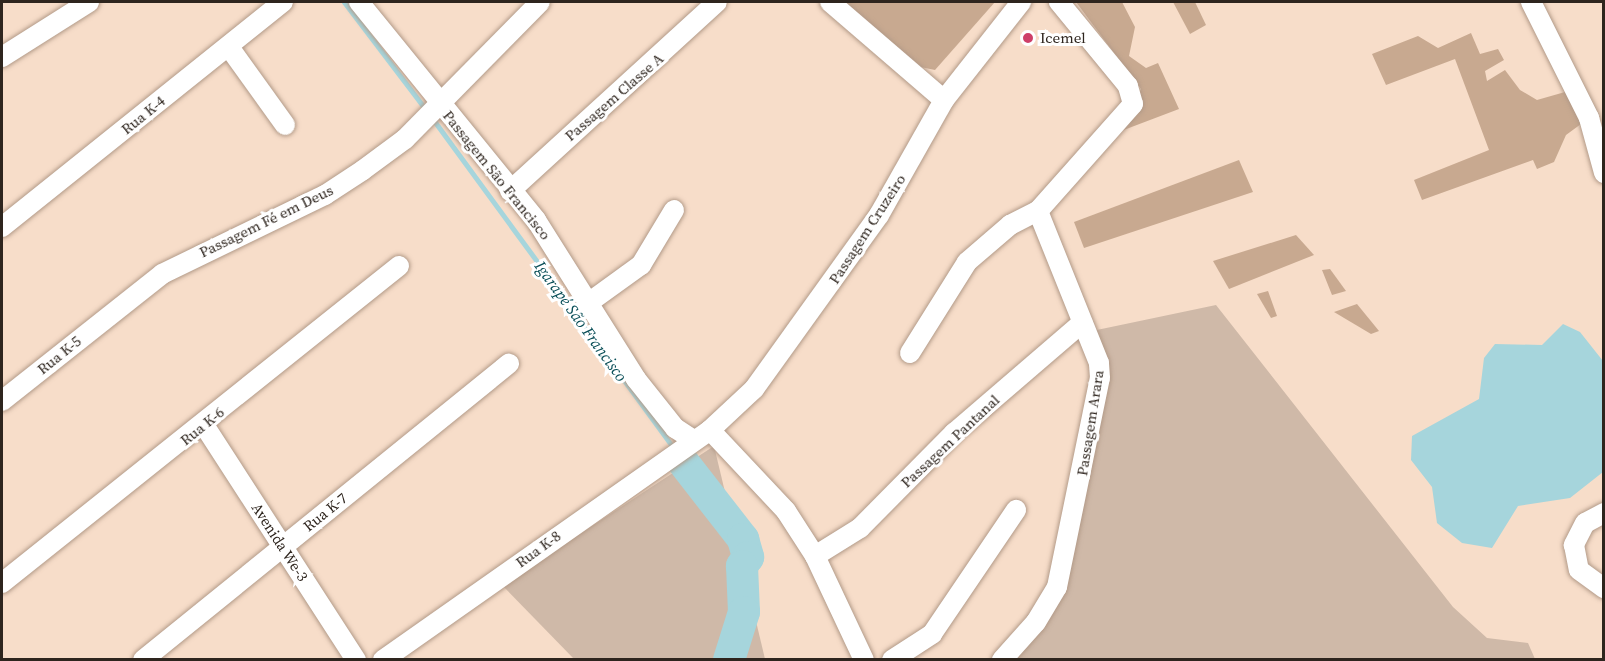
<!DOCTYPE html>
<html>
<head>
<meta charset="utf-8">
<style>
	body { margin:0 }
	#map { position:relative; width:1605px; height:661px; overflow:hidden; background:#f7ddc9; font-family:"Source Serif 4",serif }
	div>[style] { position:absolute }
	.green>* { inset:0; background:#cfb9a8 }
	.forest>* { inset:0; background:#c8a990 }
	.water>* { inset:0; background:#a6d5dc }
	.stream>* { height:5px; margin:-2.5px; padding:0 2.5px; transform-origin:2.5px; border-radius:2.5px; background:#a6d5dc }
	.river>* { height:32px; margin:-16px; padding:0 16px; transform-origin:16px; border-radius:16px; background:#a6d5dc }
	.roads { filter:drop-shadow(0 0 2px #b29a88) drop-shadow(0 0 2px #b29a88) }
	.minor>* { height:20px; margin:-10px; padding:0 10px; transform-origin:10px; border-radius:10px; background:#fff }
	.dots>* { width:16px; height:16px; translate:-50% -50%; box-sizing:border-box; border:3px solid #fff; border-radius:50% }
	span { translate:-50% -50%; white-space:nowrap; text-align:center; line-height:1.15; -webkit-text-stroke:6px #fff; paint-order:stroke }
	.poi-label { font-size:15px; color:#2e251e }
	.left { translate:0 -50%; text-align:left }
	.street-label { font-size:15px; color:#2e251e }
	.water-label { font-size:16px; color:#094e57; font-style:italic }
	.frame { position:absolute; inset:0; border:3px solid #2e251e; pointer-events:none }
</style>
</head>
<body>
<div id="map">
	<div class="green">
		<div style="clip-path:polygon(1216px 305px,1453px 607px,1487px 638px,1528px 643px,1535px 659px,997px 660px,1038px 620px,1105px 380px,1092px 331px)"></div>
		<div style="clip-path:polygon(714px 446px,765px 659px,574px 659px,502px 585px)"></div>
	</div>
	<div class="forest">
		<div style="clip-path:polygon(842px 2px,995px 2px,935px 70px,911px 65px)"></div>
		<div style="clip-path:polygon(1076px 2px,1122px 2px,1135px 27px,1129px 56px,1146px 68px,1158px 63px,1179px 109px,1121px 131px,1141px 89px)"></div>
		<div style="clip-path:polygon(1173px 2px,1195px 2px,1206px 25px,1190px 34px)"></div>
		<div style="clip-path:polygon(1471px 33px,1480px 54px,1498px 49px,1504px 60px,1485px 71px,1487px 81px,1505px 70px,1520px 90px,1537px 100px,1565px 92px,1581px 124px,1566px 135px,1554px 162px,1537px 169px,1533px 160px,1422px 200px,1414px 180px,1489px 150px,1455px 59px,1386px 85px,1372px 54px,1418px 36px,1438px 48px)"></div>
		<div style="clip-path:polygon(1239px 160px,1253px 192px,1084px 248px,1074px 222px)"></div>
		<div style="clip-path:polygon(1296px 235px,1314px 255px,1229px 289px,1213px 261px)"></div>
		<div style="clip-path:polygon(1330px 269px,1346px 291px,1332px 295px,1322px 270px)"></div>
		<div style="clip-path:polygon(1268px 291px,1277px 316px,1271px 318px,1257px 294px)"></div>
		<div style="clip-path:polygon(1357px 304px,1379px 331px,1371px 334px,1334px 312px)"></div>
	</div>
	<div class="water">
		<div style="clip-path:polygon(1563px 324px,1580px 332px,1603px 361px,1603px 472px,1570px 498px,1518px 506px,1492px 548px,1462px 543px,1437px 523px,1432px 487px,1411px 460px,1412px 436px,1479px 399px,1484px 358px,1495px 344px,1542px 345px)"></div>
	</div>
	<div class="stream">
		<div style="left:344px;top:2px;width:136px;rotate:52.8deg"></div>
		<div style="left:432px;top:118px;width:410px;rotate:53.8deg"></div>
	</div>
	<div class="river">
		<div style="left:680px;top:458px;width:103px;rotate:52.1deg"></div>
		<div style="left:743px;top:539px;width:19px;rotate:74deg"></div>
		<div style="left:748px;top:557px;width:11px;rotate:124deg"></div>
		<div style="left:742px;top:566px;width:46px;rotate:87.5deg"></div>
		<div style="left:744px;top:612px;width:50px;rotate:107.4deg"></div>
	</div>
	<div class="roads">
		<div class="minor">
			<div style="left:359px;top:2px;width:281px;rotate:50.9deg"></div>
			<div style="left:536px;top:220px;width:188px;rotate:57.8deg"></div>
			<div style="left:636px;top:379px;width:63px;rotate:51.5deg"></div>
			<div style="left:675px;top:428px;width:20px;rotate:33deg"></div>
			<div style="left:830px;top:2px;width:150px;rotate:40.7deg"></div>
			<div style="left:1531px;top:2px;width:130px;rotate:63.4deg"></div>
			<div style="left:1589px;top:118px;width:57px;rotate:74.7deg"></div>
			<div style="left:229px;top:47px;width:96px;rotate:54.3deg"></div>
			<div style="left:2px;top:57px;width:103px;rotate:-32.3deg"></div>
			<div style="left:510px;top:191px;width:280px;rotate:-42.4deg"></div>
			<div style="left:2px;top:227px;width:360px;rotate:-38.7deg"></div>
			<div style="left:591px;top:301px;width:62px;rotate:-35.8deg"></div>
			<div style="left:641px;top:265px;width:64px;rotate:-59deg"></div>
			<div style="left:910px;top:353px;width:107px;rotate:-57.9deg"></div>
			<div style="left:967px;top:262px;width:57px;rotate:-40.7deg"></div>
			<div style="left:1010px;top:225px;width:31px;rotate:-27deg"></div>
			<div style="left:2px;top:401px;width:204px;rotate:-38.4deg"></div>
			<div style="left:162px;top:274px;width:181px;rotate:-25.9deg"></div>
			<div style="left:325px;top:195px;width:45px;rotate:-33.3deg"></div>
			<div style="left:363px;top:170px;width:52px;rotate:-36.4deg"></div>
			<div style="left:405px;top:139px;width:192px;rotate:-45.4deg"></div>
			<div style="left:204px;top:425px;width:280px;rotate:57.1deg"></div>
			<div style="left:710px;top:430px;width:111px;rotate:46.8deg"></div>
			<div style="left:786px;top:511px;width:54px;rotate:57.2deg"></div>
			<div style="left:815px;top:556px;width:115px;rotate:64.8deg"></div>
			<div style="left:1604px;top:513px;width:21px;rotate:152deg"></div>
			<div style="left:1585px;top:523px;width:25px;rotate:117deg"></div>
			<div style="left:1574px;top:545px;width:25px;rotate:79deg"></div>
			<div style="left:1579px;top:570px;width:31px;rotate:36deg"></div>
			<div style="left:815px;top:556px;width:53px;rotate:-31.9deg"></div>
			<div style="left:860px;top:528px;width:134px;rotate:-45.3deg"></div>
			<div style="left:954px;top:433px;width:169px;rotate:-40.7deg"></div>
			<div style="left:2px;top:583px;width:508px;rotate:-38.61deg"></div>
			<div style="left:143px;top:660px;width:471px;rotate:-39deg"></div>
			<div style="left:383px;top:660px;width:400px;rotate:-35.1deg"></div>
			<div style="left:710px;top:430px;width:60px;rotate:-43deg"></div>
			<div style="left:754px;top:389px;width:214px;rotate:-54.3deg"></div>
			<div style="left:879px;top:215px;width:132px;rotate:-60.5deg"></div>
			<div style="left:944px;top:100px;width:125px;rotate:-51.8deg"></div>
			<div style="left:892px;top:660px;width:48px;rotate:-33deg"></div>
			<div style="left:932px;top:634px;width:150px;rotate:-55.9deg"></div>
			<div style="left:1002px;top:660px;width:51px;rotate:-48.2deg"></div>
			<div style="left:1036px;top:622px;width:41px;rotate:-59deg"></div>
			<div style="left:1057px;top:587px;width:213px;rotate:-78.4deg"></div>
			<div style="left:1100px;top:378px;width:15px;rotate:-94deg"></div>
			<div style="left:1099px;top:363px;width:164px;rotate:-111.9deg"></div>
			<div style="left:1038px;top:211px;width:143px;rotate:-48.4deg"></div>
			<div style="left:1133px;top:104px;width:19px;rotate:-106deg"></div>
			<div style="left:1128px;top:86px;width:109px;rotate:-129.4deg"></div>
		</div>
	</div>
	<div class="dots">
		<div style="left:1028px;top:38px;background:#ce3f68"></div>
	</div>
	<div class="poi-label">
		<span class="left" style="left:1040px;top:38px">Icemel</span>
	</div>
	<div class="street-label">
		<span style="left:614px;top:97px;rotate:-41deg">Passagem Classe A</span>
		<span style="left:143px;top:115px;rotate:-39deg">Rua K-4</span>
		<span style="left:497px;top:175px;rotate:51deg">Passagem São Francisco</span>
		<span style="left:266px;top:221px;rotate:-26deg">Passagem Fé em Deus</span>
		<span style="left:867px;top:229px;rotate:-57deg">Passagem Cruzeiro</span>
		<span style="left:59px;top:355px;rotate:-39deg">Rua K-5</span>
		<span style="left:1090px;top:423px;rotate:-81deg">Passagem Arara</span>
		<span style="left:202px;top:426px;rotate:-39deg">Rua K-6</span>
		<span style="left:950px;top:441px;rotate:-43deg">Passagem Pantanal</span>
		<span style="left:325px;top:512px;rotate:-39deg">Rua K-7</span>
		<span style="left:280px;top:542px;rotate:57deg">Avenida We-3</span>
		<span style="left:538px;top:549px;rotate:-36deg">Rua K-8</span>
	</div>
	<div class="water-label">
		<span style="left:581px;top:321px;rotate:54deg">Igarapé São Francisco</span>
	</div>
	<div class="frame"></div>
</div>
</body>
</html>
